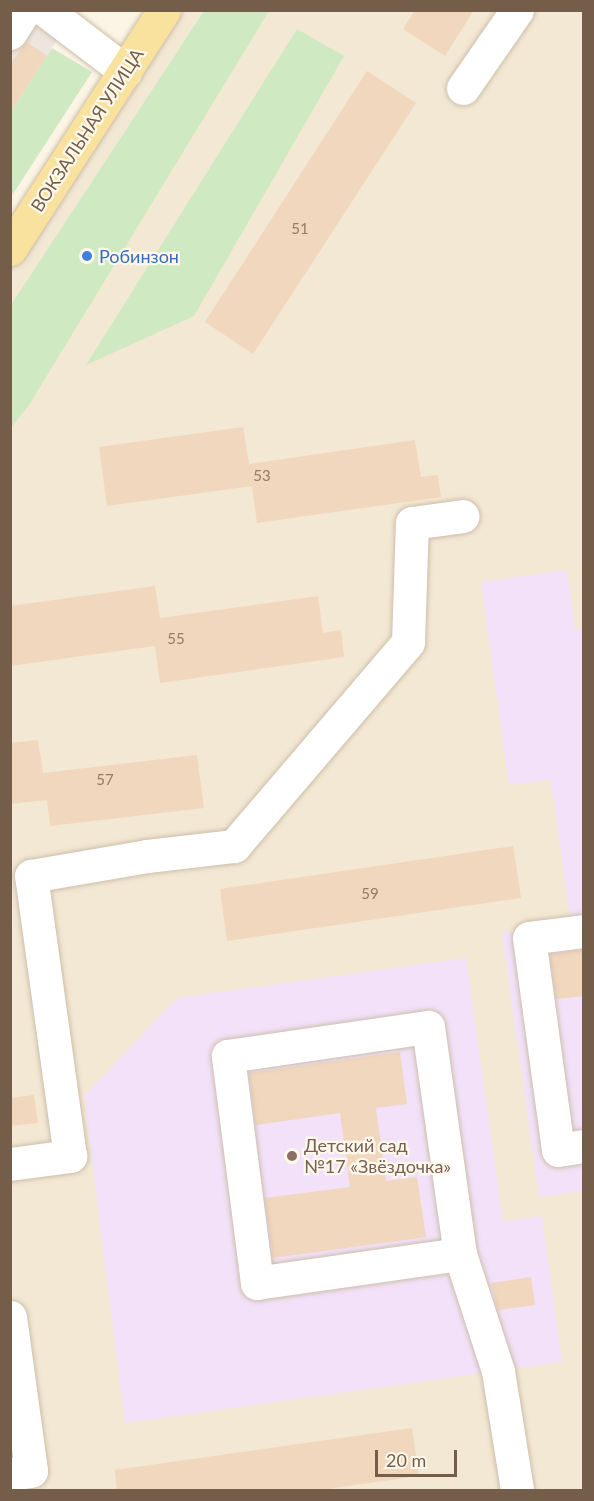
<!DOCTYPE html>
<html>
<head>
<meta charset="utf-8">
<style>
	body { margin:0 }
	#map { position:relative; width:594px; height:1501px; overflow:hidden; background:#fcf5e5; font-family:Lato,sans-serif }
	div>[style] { position:absolute }
	.residential>* { inset:0; background:#f3e8d3 }
	.industrial>* { inset:0; background:#ece6df }
	.education>* { inset:0; background:#f2e1f8 }
	.green>* { inset:0; background:#cfe9c3 }
	.building>* { inset:0; background:#f1d7bd }
	.roads { filter:drop-shadow(0 0 2px #cdbeab) drop-shadow(0 0 2px #cdbeab) }
	.minor>* { height:33px; margin:-16.5px; padding:0 16.5px; transform-origin:16.5px; border-radius:16.5px; background:#fff }
	.major>* { height:33px; margin:-16.5px; padding:0 16.5px; transform-origin:16.5px; border-radius:16.5px; background:#f9e19e }
	.dots>* { width:16px; height:16px; translate:-50% -50%; box-sizing:border-box; border:3px solid #fff9eb; border-radius:50% }
	span { translate:-50% -50%; white-space:nowrap; text-align:center; line-height:1.15; -webkit-text-stroke:4.5px #fff9eb; paint-order:stroke }
	.number-label { font-size:15px; color:#937c67 }
	.number-label span { -webkit-text-stroke-width:0 }
	.street-label { font-size:18px; color:#745e4a }
	.shop-label { font-size:18px; color:#366cbe }
	.left { translate:0 -50%; text-align:left }
	.education-label { font-size:18px; color:#785e54 }
	.frame { position:absolute; inset:0; border:12px solid #745e4a; pointer-events:none }
	.scale { position:absolute; left:375px; top:1450px; width:82px; height:27px; box-sizing:border-box; border:3px solid #745e4a; border-top:0; padding-left:8px; font-size:18px; line-height:21px; white-space:nowrap; color:#745e4a; -webkit-text-stroke:4px #fff9eb; paint-order:stroke }
</style>
</head>
<body>
<div id="map">
	<div class="residential">
		<div style="clip-path:polygon(165px 11px,583px 11px,583px 1490px,11px 1490px,10px 249px)"></div>
	</div>
	<div class="industrial">
		<div style="clip-path:polygon(11px 11px,75px 11px,11px 113px)"></div>
	</div>
	<div class="education">
		<div style="clip-path:polygon(567px 570px,575px 629px,583px 629px,583px 1191px,539px 1197px,502px 933px,571px 923px,551px 780px,509px 785px,481px 582px)"></div>
		<div style="clip-path:polygon(466px 958px,503px 1221px,542px 1216px,562px 1362px,125px 1423px,84px 1096px,177px 998px)"></div>
	</div>
	<div class="green">
		<div style="clip-path:polygon(204px 11px,269px 11px,29px 405px,11px 428px,11px 305px)"></div>
		<div style="clip-path:polygon(297px 29px,344px 56px,194px 316px,86px 365px)"></div>
		<div style="clip-path:polygon(52px 48px,92px 72px,11px 197px,11px 112px)"></div>
	</div>
	<div class="building">
		<div style="clip-path:polygon(415px 10px,474px 10px,445px 56px,403px 29px)"></div>
		<div style="clip-path:polygon(27px 42px,47px 56px,10px 113px,10px 64px)"></div>
		<div style="clip-path:polygon(367px 71px,416px 103px,253px 354px,205px 322px)"></div>
		<div style="clip-path:polygon(243px 427px,249px 464px,415px 440px,421px 477px,438px 475px,441px 497px,257px 523px,252px 486px,107px 506px,99px 447px)"></div>
		<div style="clip-path:polygon(155px 586px,160px 618px,318px 596px,323px 633px,341px 630px,344px 657px,160px 683px,155px 646px,10px 666px,10px 606px)"></div>
		<div style="clip-path:polygon(38px 740px,43px 773px,197px 755px,204px 808px,50px 826px,47px 800px,10px 804px,10px 743px)"></div>
		<div style="clip-path:polygon(513px 846px,521px 898px,227px 941px,220px 889px)"></div>
		<div style="clip-path:polygon(584px 950px,584px 996px,556px 999px,550px 954px)"></div>
		<div style="clip-path:polygon(400px 1052px,407px 1104px,376px 1108px,386px 1181px,417px 1177px,426px 1237px,273px 1258px,265px 1198px,350px 1187px,340px 1113px,256px 1125px,249px 1073px)"></div>
		<div style="clip-path:polygon(34px 1095px,38px 1123px,10px 1126px,10px 1098px)"></div>
		<div style="clip-path:polygon(531px 1277px,535px 1305px,498px 1310px,491px 1283px)"></div>
		<div style="clip-path:polygon(412px 1428px,419px 1476px,313px 1491px,117px 1491px,115px 1470px)"></div>
	</div>
	<div class="roads">
		<div class="minor">
			<div style="left:45px;top:10px;width:101px;rotate:37.3deg"></div>
			<div style="left:10px;top:33px;width:27px;rotate:-57deg"></div>
			<div style="left:463px;top:88px;width:95px;rotate:-55.3deg"></div>
			<div style="left:584px;top:931px;width:55px;rotate:172.7deg"></div>
			<div style="left:529px;top:938px;width:214px;rotate:82.2deg"></div>
			<div style="left:558px;top:1150px;width:26px;rotate:-9deg"></div>
			<div style="left:10px;top:1164px;width:61px;rotate:-7.6deg"></div>
			<div style="left:70px;top:1156px;width:283px;rotate:-97.9deg"></div>
			<div style="left:31px;top:876px;width:118px;rotate:-9.8deg"></div>
			<div style="left:147px;top:856px;width:88px;rotate:-6.6deg"></div>
			<div style="left:234px;top:846px;width:268px;rotate:-49.5deg"></div>
			<div style="left:408px;top:642px;width:119px;rotate:-88.1deg"></div>
			<div style="left:412px;top:523px;width:51px;rotate:-7.8deg"></div>
			<div style="left:460px;top:1254px;width:205px;rotate:171.9deg"></div>
			<div style="left:257px;top:1283px;width:229px;rotate:-97.3deg"></div>
			<div style="left:228px;top:1056px;width:202px;rotate:-8.3deg"></div>
			<div style="left:428px;top:1027px;width:229px;rotate:82deg"></div>
			<div style="left:460px;top:1254px;width:123px;rotate:72deg"></div>
			<div style="left:498px;top:1371px;width:121px;rotate:80.9deg"></div>
			<div style="left:10px;top:1317px;width:155px;rotate:82.2deg"></div>
			<div style="left:31px;top:1471px;width:21px;rotate:172deg"></div>
		</div>
		<div class="major">
			<div style="left:10px;top:249px;width:284px;rotate:-57.2deg"></div>
		</div>
	</div>
	<div class="dots">
		<div style="left:87px;top:256px;background:#3f7fe0"></div>
		<div style="left:292px;top:1156px;background:#8d6e63"></div>
	</div>
	<div class="number-label">
		<span style="left:300px;top:229px">51</span>
		<span style="left:262px;top:476px">53</span>
		<span style="left:176px;top:639px">55</span>
		<span style="left:105px;top:780px">57</span>
		<span style="left:370px;top:894px">59</span>
	</div>
	<div class="street-label">
		<span style="left:87px;top:130px;rotate:-57deg">ВОКЗАЛЬНАЯ УЛИЦА</span>
	</div>
	<div class="shop-label">
		<span class="left" style="left:99px;top:256px">Робинзон</span>
	</div>
	<div class="education-label">
		<span class="left" style="left:304px;top:1156px">Детский сад<br>№17 «Звёздочка»</span>
	</div>
	<div class="frame"></div>
	<div class="scale">20 m</div>
</div>
</body>
</html>
